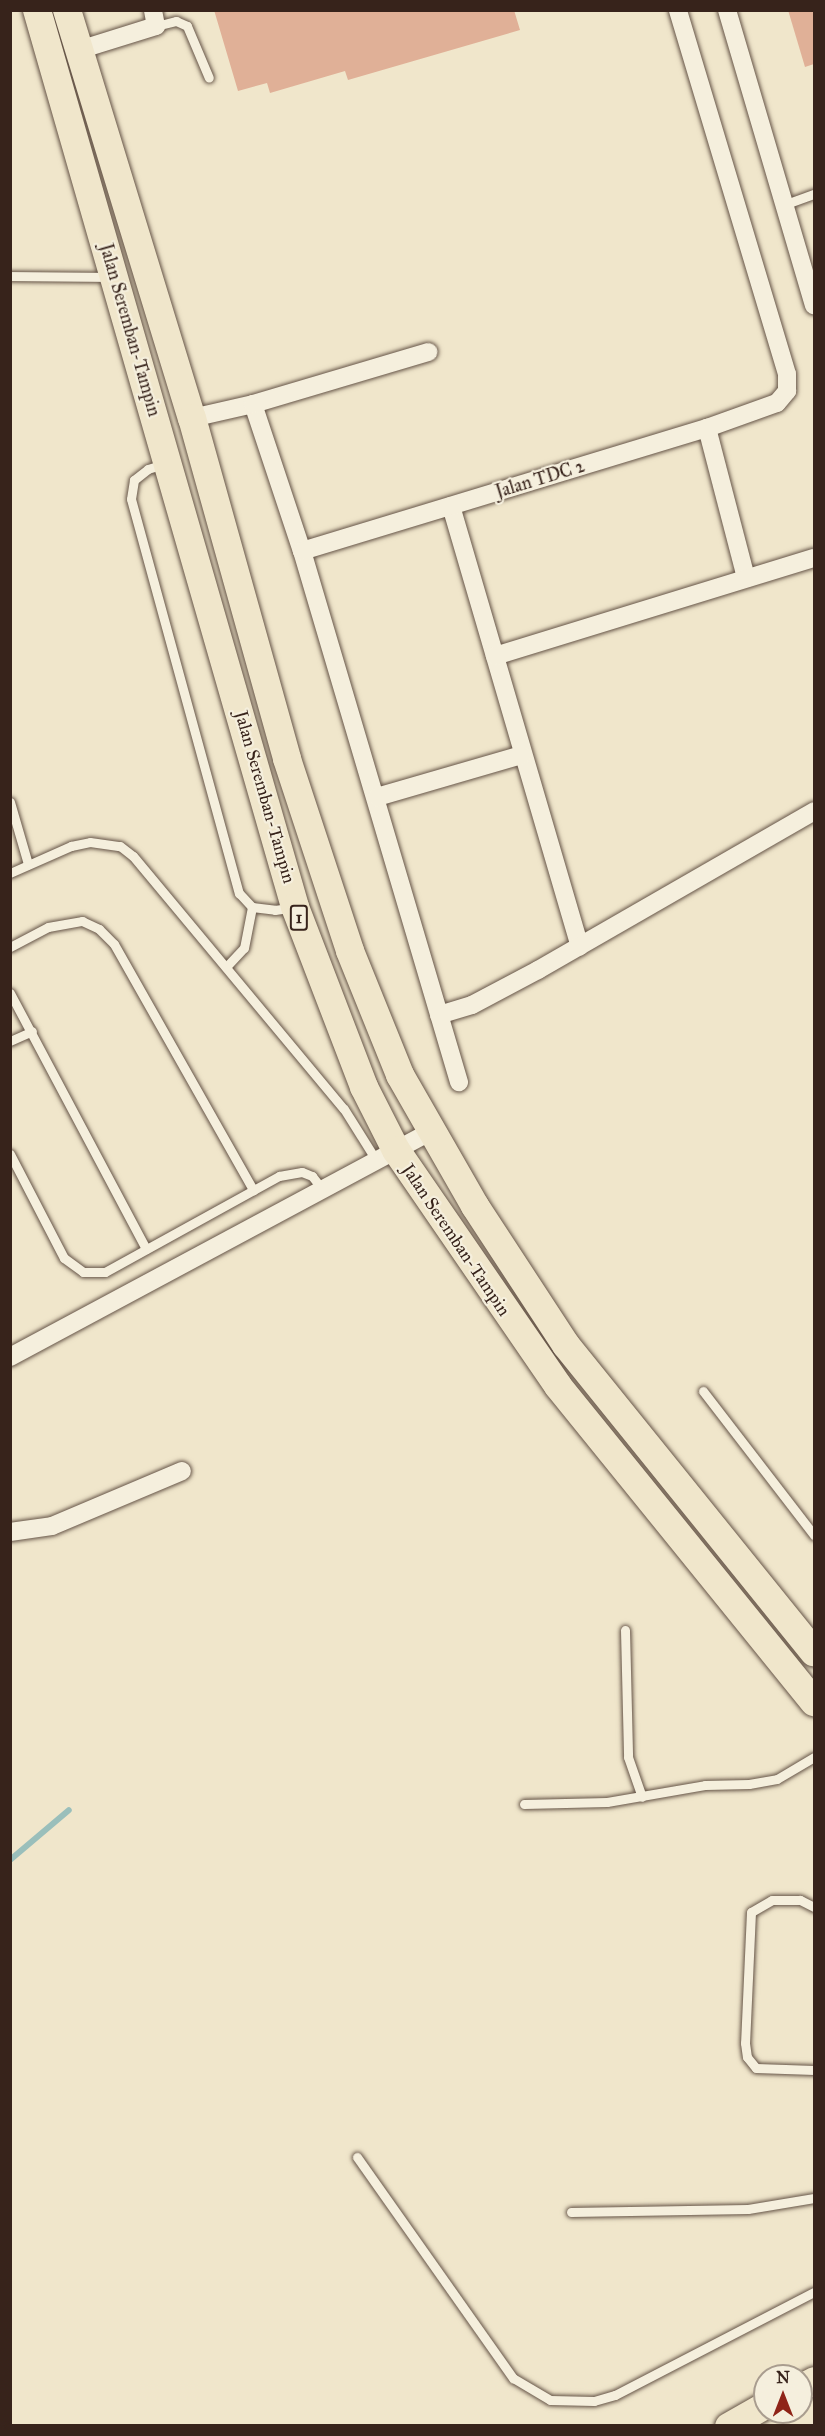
<!DOCTYPE html>
<html>
<head>
<meta charset="utf-8">
<style>
	body { margin:0 }
	#map { position:relative; width:825px; height:2436px; overflow:hidden; background:#f0e6cb; font-family:"IM FELL Great Primer",serif }
	div>[style] { position:absolute }
	.stream>* { height:6px; margin:-3px; padding:0 3px; transform-origin:3px; border-radius:3px; background:#9abfbb }
	.building>* { inset:0; background:#e0b097 }
	.roads { filter:drop-shadow(0 0 2px #655447) drop-shadow(0 0 2px #655447) }
	.service>* { height:9px; margin:-4.5px; padding:0 4.5px; transform-origin:4.5px; border-radius:4.5px; background:#f5efdd }
	.minor>* { height:18px; margin:-9px; padding:0 9px; transform-origin:9px; border-radius:9px; background:#f5efdd }
	.primary>* { height:27px; margin:-13.5px; padding:0 13.5px; transform-origin:13.5px; border-radius:13.5px; background:#f0e6cb }
	.trunk>* { height:28px; margin:-14px; padding:0 14px; transform-origin:14px; border-radius:14px; background:#f0e6cb }
	span { translate:-50% -50%; white-space:nowrap; text-align:center; line-height:1.15; -webkit-text-stroke:4.5px #f5efdd; paint-order:stroke }
	.shield-label span { padding:2px 4px; background:#f5efdd; border:2px solid; border-radius:4px; -webkit-text-stroke-width:0 }
	.shield-label { font-size:16px; color:#37231b; font-weight:700 }
	.street-label { font-size:18px; color:#37231b }
	.frame { position:absolute; inset:0; border:12px solid #37231b; pointer-events:none }
	.north { position:absolute; left:753px; top:2364px; width:60px; height:60px; box-sizing:border-box; background:#f5efdd; border:2px solid #a99d8f; border-radius:50%; rotate:0deg; font-size:16px; font-weight:700; line-height:24px; text-align:center; color:#37231b }
	.north::after { content:''; display:block; margin:auto; width:21px; height:27px; background:#8f2418; clip-path:polygon(50% 0,100% 100%,50% 72%,0 100%) }
</style>
</head>
<body>
<div id="map">
	<div class="stream">
		<div style="left:10px;top:1860px;width:77px;rotate:-40.3deg"></div>
	</div>
	<div class="building">
		<div style="clip-path:polygon(214px 10px,514px 10px,520px 30px,348px 80px,345px 71px,270px 93px,267px 83px,238px 91px)"></div>
		<div style="clip-path:polygon(788px 10px,814px 10px,814px 64px,805px 67px)"></div>
	</div>
	<div class="roads">
		<div class="service">
			<div style="left:156px;top:26px;width:21px;rotate:-14deg"></div>
			<div style="left:176px;top:21px;width:12px;rotate:24deg"></div>
			<div style="left:187px;top:26px;width:56px;rotate:67.1deg"></div>
			<div style="left:786px;top:204px;width:30px;rotate:-20deg"></div>
			<div style="left:10px;top:276px;width:100px;rotate:0.6deg"></div>
			<div style="left:164px;top:464px;width:17px;rotate:163deg"></div>
			<div style="left:148px;top:469px;width:18px;rotate:142deg"></div>
			<div style="left:134px;top:480px;width:19px;rotate:99deg"></div>
			<div style="left:131px;top:499px;width:409px;rotate:74.7deg"></div>
			<div style="left:239px;top:893px;width:19px;rotate:47deg"></div>
			<div style="left:252px;top:907px;width:23px;rotate:7deg"></div>
			<div style="left:275px;top:910px;width:18px;rotate:-9deg"></div>
			<div style="left:10px;top:802px;width:65px;rotate:73.8deg"></div>
			<div style="left:10px;top:873px;width:67px;rotate:-23.9deg"></div>
			<div style="left:71px;top:846px;width:19px;rotate:-12deg"></div>
			<div style="left:90px;top:842px;width:30px;rotate:8deg"></div>
			<div style="left:120px;top:846px;width:16px;rotate:38deg"></div>
			<div style="left:133px;top:856px;width:329px;rotate:50.2deg"></div>
			<div style="left:344px;top:1109px;width:60px;rotate:57.9deg"></div>
			<div style="left:10px;top:947px;width:43px;rotate:-27.8deg"></div>
			<div style="left:48px;top:927px;width:35px;rotate:-10deg"></div>
			<div style="left:82px;top:921px;width:19px;rotate:25deg"></div>
			<div style="left:99px;top:929px;width:21px;rotate:45deg"></div>
			<div style="left:114px;top:944px;width:283px;rotate:60.5deg"></div>
			<div style="left:226px;top:967px;width:26px;rotate:-47deg"></div>
			<div style="left:244px;top:948px;width:42px;rotate:-79deg"></div>
			<div style="left:10px;top:993px;width:290px;rotate:62deg"></div>
			<div style="left:10px;top:1041px;width:24px;rotate:-24deg"></div>
			<div style="left:10px;top:1154px;width:117px;rotate:62.6deg"></div>
			<div style="left:64px;top:1258px;width:24px;rotate:36deg"></div>
			<div style="left:83px;top:1272px;width:22px"></div>
			<div style="left:105px;top:1272px;width:199px;rotate:-28.9deg"></div>
			<div style="left:279px;top:1176px;width:23px;rotate:-10deg"></div>
			<div style="left:302px;top:1172px;width:11px;rotate:22deg"></div>
			<div style="left:312px;top:1176px;width:18px;rotate:52deg"></div>
			<div style="left:703px;top:1391px;width:182px;rotate:52.4deg"></div>
			<div style="left:625px;top:1630px;width:127px;rotate:88.6deg"></div>
			<div style="left:628px;top:1757px;width:42px;rotate:70.7deg"></div>
			<div style="left:524px;top:1804px;width:83px;rotate:-1.4deg"></div>
			<div style="left:607px;top:1802px;width:99px;rotate:-9.8deg"></div>
			<div style="left:705px;top:1785px;width:44px;rotate:-1.3deg"></div>
			<div style="left:749px;top:1784px;width:28px;rotate:-10deg"></div>
			<div style="left:777px;top:1779px;width:43px;rotate:-30.7deg"></div>
			<div style="left:814px;top:1907px;width:16px;rotate:-153deg"></div>
			<div style="left:800px;top:1900px;width:28px;rotate:180deg"></div>
			<div style="left:772px;top:1900px;width:24px;rotate:150deg"></div>
			<div style="left:751px;top:1912px;width:131px;rotate:92.6deg"></div>
			<div style="left:745px;top:2043px;width:14px;rotate:82deg"></div>
			<div style="left:747px;top:2057px;width:14px;rotate:51deg"></div>
			<div style="left:756px;top:2068px;width:58px;rotate:2deg"></div>
			<div style="left:357px;top:2157px;width:271px;rotate:54.8deg"></div>
			<div style="left:513px;top:2378px;width:43px;rotate:30.7deg"></div>
			<div style="left:550px;top:2400px;width:44px;rotate:1.3deg"></div>
			<div style="left:594px;top:2401px;width:22px;rotate:-16deg"></div>
			<div style="left:615px;top:2395px;width:224px;rotate:-27.4deg"></div>
			<div style="left:571px;top:2212px;width:177px;rotate:-1deg"></div>
			<div style="left:748px;top:2209px;width:67px;rotate:-9.5deg"></div>
		</div>
		<div class="minor">
			<div style="left:727px;top:10px;width:308px;rotate:73.6deg"></div>
			<div style="left:79px;top:50px;width:81px;rotate:-17.3deg"></div>
			<div style="left:156px;top:26px;width:16px;rotate:-101deg"></div>
			<div style="left:253px;top:404px;width:155px;rotate:71.6deg"></div>
			<div style="left:302px;top:551px;width:554px;rotate:73.53deg"></div>
			<div style="left:192px;top:418px;width:63px;rotate:-12.9deg"></div>
			<div style="left:253px;top:404px;width:183px;rotate:-16.5deg"></div>
			<div style="left:707px;top:428px;width:155px;rotate:75.4deg"></div>
			<div style="left:451px;top:506px;width:459px;rotate:73.7deg"></div>
			<div style="left:302px;top:551px;width:423px;rotate:-16.9deg"></div>
			<div style="left:707px;top:428px;width:74px;rotate:-19.7deg"></div>
			<div style="left:777px;top:403px;width:16px;rotate:-50deg"></div>
			<div style="left:787px;top:391px;width:17px;rotate:-90deg"></div>
			<div style="left:787px;top:374px;width:380px;rotate:-106.7deg"></div>
			<div style="left:495px;top:656px;width:334px;rotate:-17.1deg"></div>
			<div style="left:377px;top:797px;width:151px;rotate:-16.2deg"></div>
			<div style="left:439px;top:1015px;width:34px;rotate:-17deg"></div>
			<div style="left:472px;top:1005px;width:75px;rotate:-27.9deg"></div>
			<div style="left:538px;top:970px;width:319px;rotate:-29.9deg"></div>
			<div style="left:10px;top:1357px;width:476px;rotate:-28.2deg"></div>
			<div style="left:10px;top:1532px;width:42px;rotate:-8.1deg"></div>
			<div style="left:52px;top:1526px;width:141px;rotate:-22.9deg"></div>
		</div>
		<div class="primary">
			<div style="left:801px;top:2387px;width:15px;rotate:-28deg"></div>
			<div style="left:728px;top:2426px;width:43px;rotate:-29.6deg"></div>
		</div>
		<div class="trunk">
			<div style="left:37px;top:10px;width:933px;rotate:73.95deg"></div>
			<div style="left:295px;top:907px;width:193px;rotate:69deg"></div>
			<div style="left:364px;top:1087px;width:71px;rotate:63.1deg"></div>
			<div style="left:396px;top:1150px;width:286px;rotate:55.5deg"></div>
			<div style="left:558px;top:1386px;width:407px;rotate:51deg"></div>
			<div style="left:67px;top:10px;width:427px;rotate:73deg"></div>
			<div style="left:192px;top:418px;width:354px;rotate:74.4deg"></div>
			<div style="left:287px;top:759px;width:202px;rotate:71.8deg"></div>
			<div style="left:350px;top:951px;width:134px;rotate:68deg"></div>
			<div style="left:400px;top:1075px;width:151px;rotate:60.2deg"></div>
			<div style="left:475px;top:1206px;width:166px;rotate:56.8deg"></div>
			<div style="left:566px;top:1345px;width:395px;rotate:51.1deg"></div>
		</div>
	</div>
	<div class="shield-label">
		<span style="left:299px;top:918px">1</span>
	</div>
	<div class="street-label">
		<span style="left:130px;top:330px;rotate:74deg">Jalan Seremban-Tampin</span>
		<span style="left:540px;top:479px;rotate:-17deg">Jalan TDC 2</span>
		<span style="left:265px;top:797px;rotate:74deg">Jalan Seremban-Tampin</span>
		<span style="left:456px;top:1240px;rotate:56deg">Jalan Seremban-Tampin</span>
	</div>
	<div class="frame"></div>
	<div class="north">N</div>
</div>
</body>
</html>
